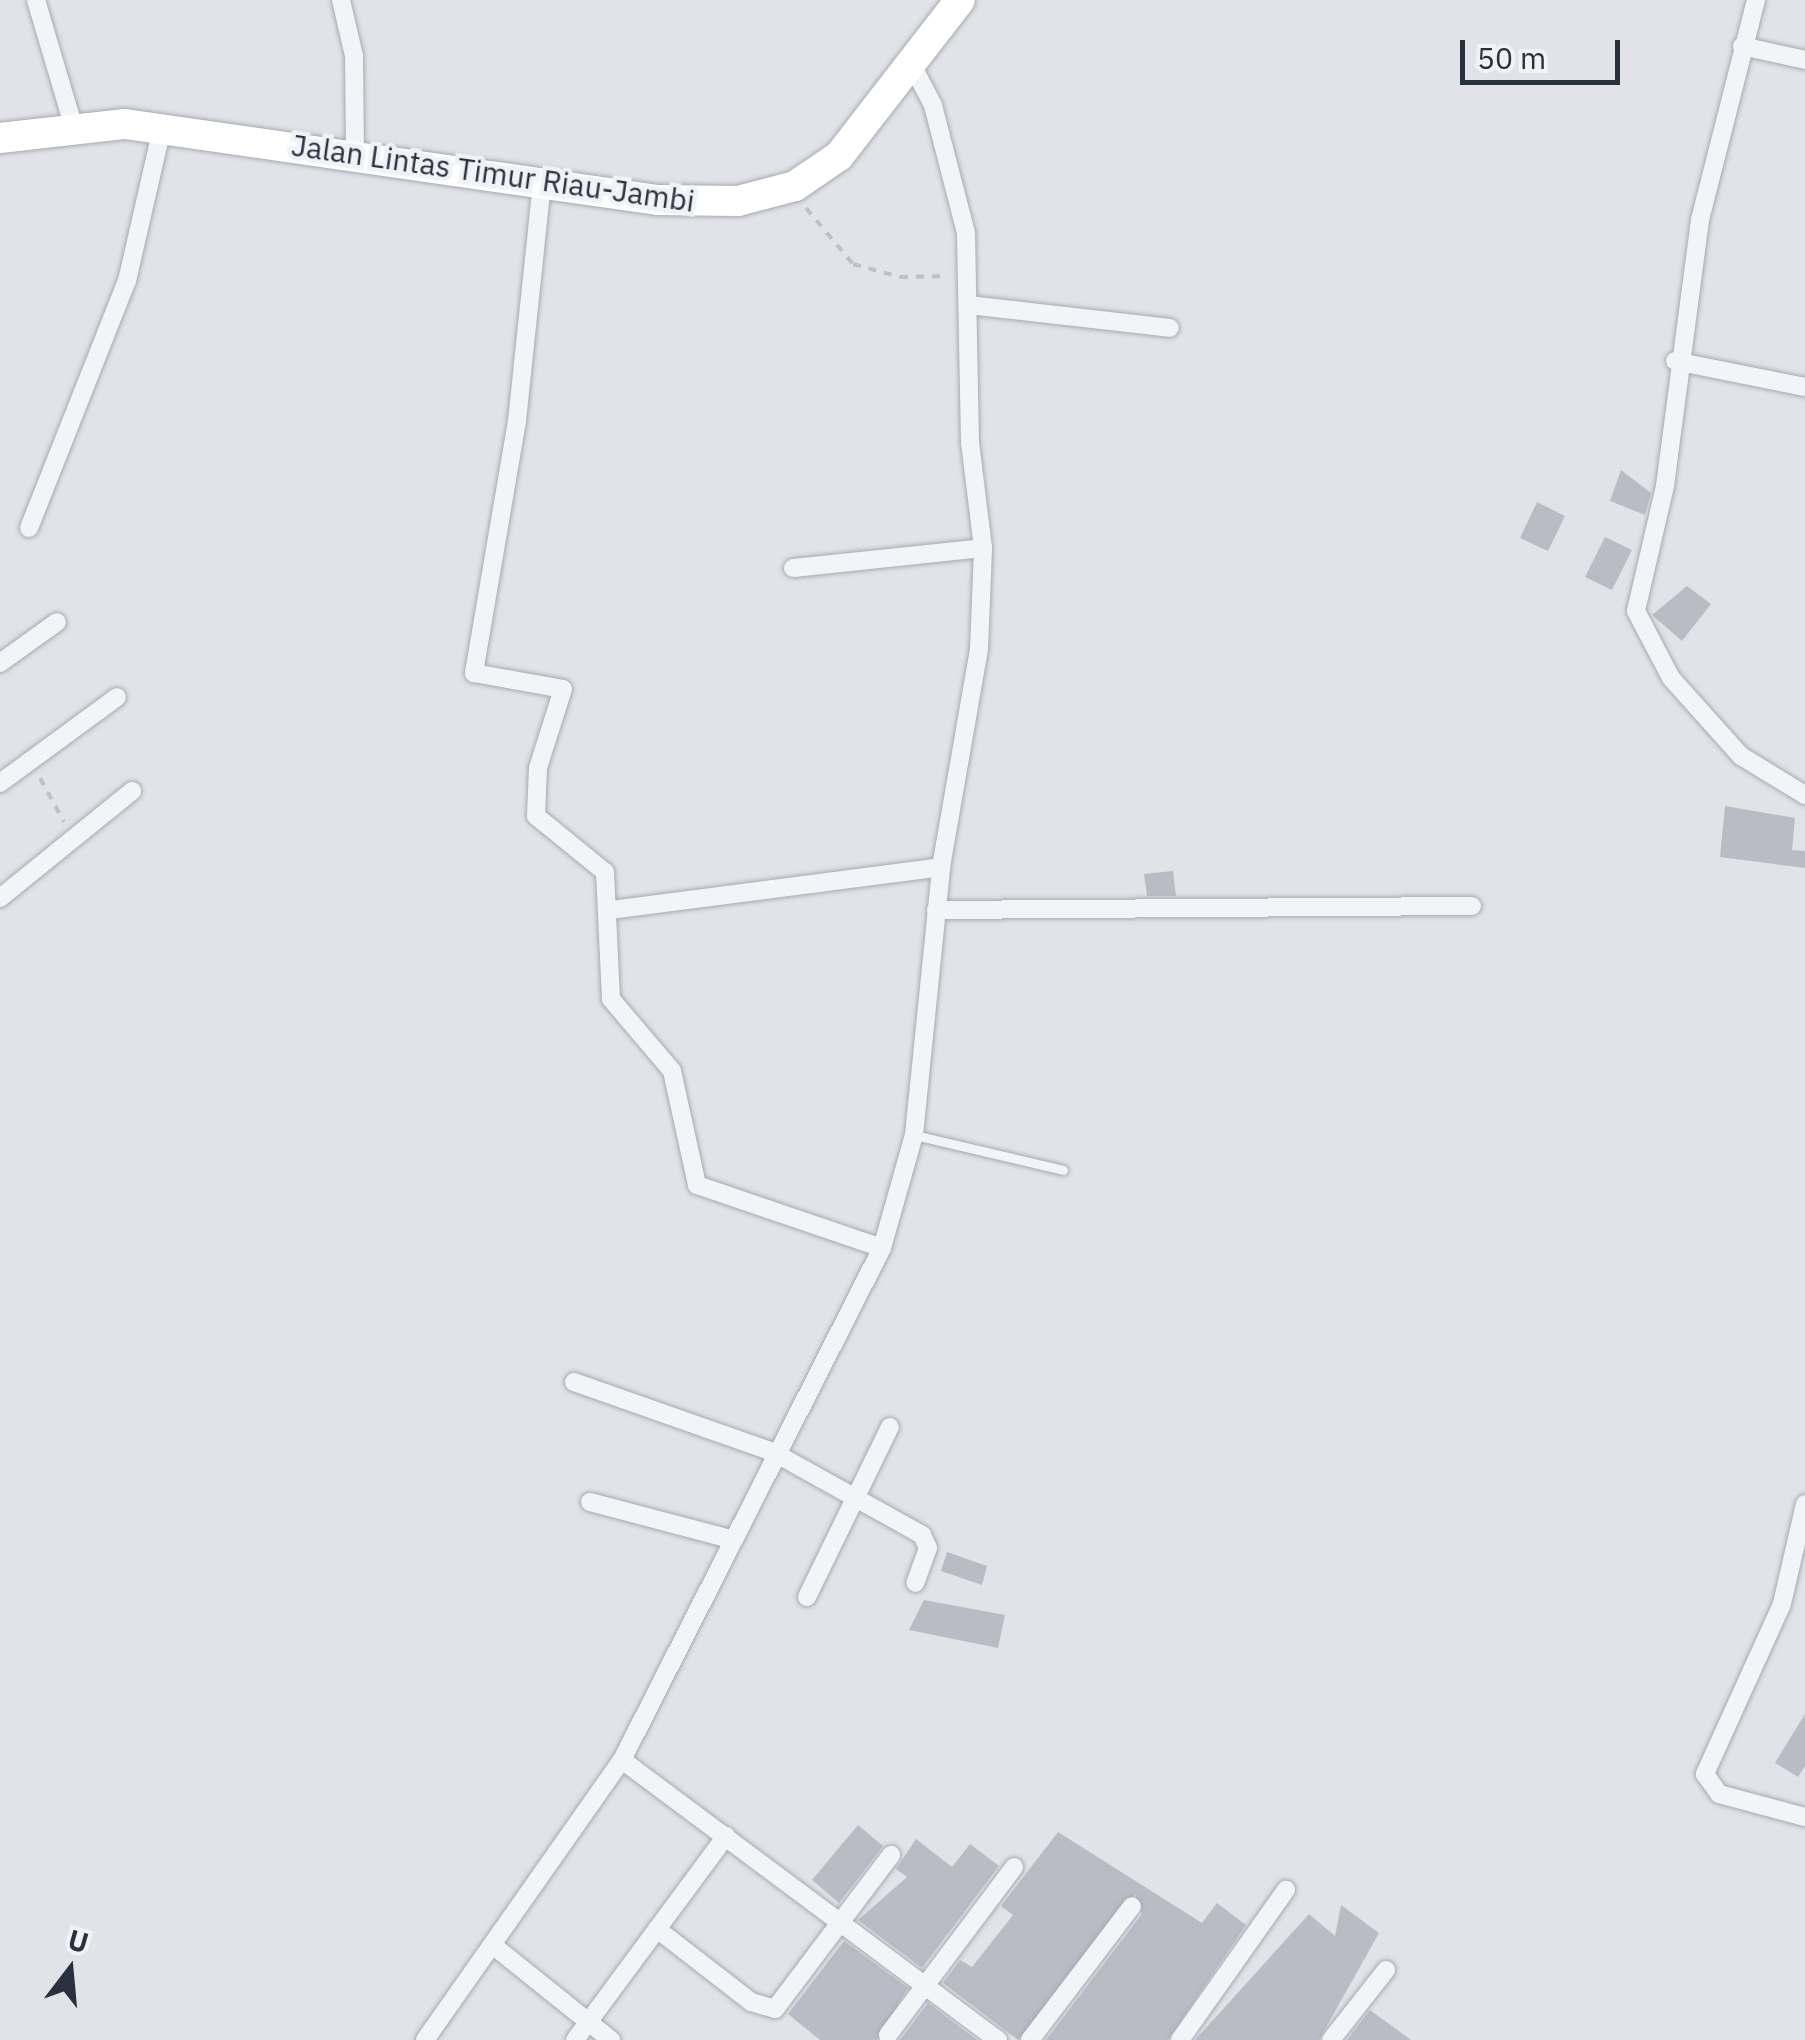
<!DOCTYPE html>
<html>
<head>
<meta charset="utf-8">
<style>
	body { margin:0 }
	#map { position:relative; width:1805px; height:2040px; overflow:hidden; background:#e1e3e8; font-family:"IBM Plex Sans",sans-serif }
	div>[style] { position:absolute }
	.building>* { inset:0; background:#b9bcc4 }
	.path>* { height:4px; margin-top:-2px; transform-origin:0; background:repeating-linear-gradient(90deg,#bfc1c7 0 8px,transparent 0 16px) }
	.roads { filter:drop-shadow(0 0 2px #a7aab2) drop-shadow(0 0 2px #a7aab2) }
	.service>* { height:9px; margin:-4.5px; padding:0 4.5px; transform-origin:4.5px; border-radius:4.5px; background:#f3f4f7 }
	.minor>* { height:18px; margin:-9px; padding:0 9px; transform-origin:9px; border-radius:9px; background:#f3f4f7 }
	.trunk>* { height:30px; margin:-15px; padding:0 15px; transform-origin:15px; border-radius:15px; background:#fff }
	span { translate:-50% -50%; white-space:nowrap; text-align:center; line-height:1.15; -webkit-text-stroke:9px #f0f2f6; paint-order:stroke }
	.street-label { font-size:30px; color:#2b303e }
	.north { position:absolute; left:20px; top:1920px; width:100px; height:100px; -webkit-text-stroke:8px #f0f2f6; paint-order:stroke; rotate:16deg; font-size:28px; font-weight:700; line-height:40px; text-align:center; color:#2b303e }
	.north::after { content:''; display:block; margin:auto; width:35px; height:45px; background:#2b303e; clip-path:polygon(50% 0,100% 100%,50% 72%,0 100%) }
	.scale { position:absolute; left:1460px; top:40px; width:160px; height:45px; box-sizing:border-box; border:5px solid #2b303e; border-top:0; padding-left:12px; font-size:30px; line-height:35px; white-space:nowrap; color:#2b303e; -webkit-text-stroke:8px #f0f2f6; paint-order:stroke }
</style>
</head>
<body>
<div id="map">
	<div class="building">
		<div style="clip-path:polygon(1621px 470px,1651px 493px,1645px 515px,1610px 501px)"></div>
		<div style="clip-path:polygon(1537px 502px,1565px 516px,1548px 551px,1520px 538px)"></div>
		<div style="clip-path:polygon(1605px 537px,1632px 550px,1612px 590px,1585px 577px)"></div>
		<div style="clip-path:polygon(1687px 586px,1711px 604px,1682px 641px,1652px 615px)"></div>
		<div style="clip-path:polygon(1725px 806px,1795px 818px,1792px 850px,1805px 851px,1805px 868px,1720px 857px)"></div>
		<div style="clip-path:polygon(1173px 871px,1176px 896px,1147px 896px,1144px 874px)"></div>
		<div style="clip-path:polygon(947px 1552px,987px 1566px,982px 1585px,941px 1571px)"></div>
		<div style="clip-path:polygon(924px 1600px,1005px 1615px,998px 1648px,909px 1630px)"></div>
		<div style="clip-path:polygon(1805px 1714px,1805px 1766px,1798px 1777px,1775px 1763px)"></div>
		<div style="clip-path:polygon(858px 1825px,883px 1846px,839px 1903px,812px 1880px)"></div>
		<div style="clip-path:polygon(1058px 1832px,1202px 1923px,1217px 1903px,1246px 1925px,1168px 2040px,1046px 2040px,1142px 1914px,1135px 1894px,1018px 2040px,943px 1983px,960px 1960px,972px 1967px,1013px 1915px,1001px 1906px)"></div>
		<div style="clip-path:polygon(916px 1839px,952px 1867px,970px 1844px,999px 1866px,922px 1968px,858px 1920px,907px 1877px,896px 1869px)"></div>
		<div style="clip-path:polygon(1341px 1905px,1379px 1933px,1319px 2040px,1195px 2040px,1309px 1914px,1335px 1936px)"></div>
		<div style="clip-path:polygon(844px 1941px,908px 1988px,877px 2040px,820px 2040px,788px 2014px)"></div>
		<div style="clip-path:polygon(928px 2003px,977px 2040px,900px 2040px)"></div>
		<div style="clip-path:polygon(1370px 2010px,1411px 2040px,1347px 2040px)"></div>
	</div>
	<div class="path">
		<div style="left:806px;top:208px;width:73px;rotate:50deg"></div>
		<div style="left:853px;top:264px;width:49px;rotate:15.5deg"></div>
		<div style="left:900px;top:277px;width:48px;rotate:-1.2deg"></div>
		<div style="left:40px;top:778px;width:50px;rotate:61.4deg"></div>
	</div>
	<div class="roads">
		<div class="service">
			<div style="left:914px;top:1135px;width:153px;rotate:13.2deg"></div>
		</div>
		<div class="minor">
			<div style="left:36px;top:0;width:130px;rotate:73.5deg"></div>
			<div style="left:341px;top:0;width:57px;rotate:76.9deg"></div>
			<div style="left:354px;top:56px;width:99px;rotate:89.4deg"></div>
			<div style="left:1756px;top:0;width:227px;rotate:104.3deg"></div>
			<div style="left:1700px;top:220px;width:268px;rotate:97.5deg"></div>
			<div style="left:1665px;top:486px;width:128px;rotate:103.1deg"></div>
			<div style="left:1636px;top:611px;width:76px;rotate:62.4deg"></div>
			<div style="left:1671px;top:678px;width:105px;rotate:48.1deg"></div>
			<div style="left:1741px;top:756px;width:75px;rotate:31.4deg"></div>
			<div style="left:1742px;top:46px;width:65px;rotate:12.5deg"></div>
			<div style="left:542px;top:183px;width:239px;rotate:96deg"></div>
			<div style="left:517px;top:421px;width:256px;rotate:99.7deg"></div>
			<div style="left:474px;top:673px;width:90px;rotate:10.2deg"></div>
			<div style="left:563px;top:689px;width:83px;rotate:107.6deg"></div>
			<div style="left:538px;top:768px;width:48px;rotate:92.4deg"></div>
			<div style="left:536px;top:816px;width:89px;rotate:39.1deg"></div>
			<div style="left:605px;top:872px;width:127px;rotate:87.3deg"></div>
			<div style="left:611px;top:999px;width:94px;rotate:49.7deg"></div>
			<div style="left:672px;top:1071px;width:117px;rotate:77.6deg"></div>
			<div style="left:697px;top:1185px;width:195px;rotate:18.8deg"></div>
			<div style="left:969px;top:305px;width:202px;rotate:6.5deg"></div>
			<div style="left:1675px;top:361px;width:133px;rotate:11.3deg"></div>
			<div style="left:29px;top:528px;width:266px;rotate:-68.4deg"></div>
			<div style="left:127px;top:281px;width:157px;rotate:-77.1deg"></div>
			<div style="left:793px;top:568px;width:191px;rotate:-6deg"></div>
			<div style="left:0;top:663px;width:70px;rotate:-35.7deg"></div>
			<div style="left:0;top:783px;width:145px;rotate:-36.3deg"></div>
			<div style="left:0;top:898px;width:170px;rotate:-39deg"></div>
			<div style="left:611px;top:910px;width:333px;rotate:-7.4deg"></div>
			<div style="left:936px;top:910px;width:536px;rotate:-0.43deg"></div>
			<div style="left:574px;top:1382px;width:211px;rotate:19.4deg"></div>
			<div style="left:773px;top:1452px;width:171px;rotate:29.1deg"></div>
			<div style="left:922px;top:1535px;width:14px;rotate:65deg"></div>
			<div style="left:928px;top:1548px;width:37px;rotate:110deg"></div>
			<div style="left:590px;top:1502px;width:149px;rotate:14.8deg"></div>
			<div style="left:1805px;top:1504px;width:103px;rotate:103deg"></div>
			<div style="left:1782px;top:1604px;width:187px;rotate:114.4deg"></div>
			<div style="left:1705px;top:1774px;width:24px;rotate:55deg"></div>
			<div style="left:1719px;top:1794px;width:89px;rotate:15deg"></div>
			<div style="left:807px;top:1597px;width:189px;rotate:-64deg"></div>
			<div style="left:622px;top:1760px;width:469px;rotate:36.7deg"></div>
			<div style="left:657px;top:1929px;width:119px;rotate:37.8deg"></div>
			<div style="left:751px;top:2002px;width:25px;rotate:16deg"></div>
			<div style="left:775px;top:2009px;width:193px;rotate:-53deg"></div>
			<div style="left:495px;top:1947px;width:149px;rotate:38.7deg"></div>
			<div style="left:888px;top:2035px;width:210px;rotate:-53.1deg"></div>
			<div style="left:425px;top:2040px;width:342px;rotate:-54.9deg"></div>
			<div style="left:622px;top:1760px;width:574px;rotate:-63.08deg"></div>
			<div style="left:882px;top:1248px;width:117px;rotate:-74.2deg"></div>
			<div style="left:914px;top:1135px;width:269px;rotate:-84.2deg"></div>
			<div style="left:941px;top:867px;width:221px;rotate:-80.1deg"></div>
			<div style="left:979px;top:649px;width:101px;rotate:-87.7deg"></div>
			<div style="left:983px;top:548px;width:107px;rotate:-97deg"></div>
			<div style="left:970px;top:442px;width:209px;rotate:-91.1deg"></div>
			<div style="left:966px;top:233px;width:132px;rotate:-104.5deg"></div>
			<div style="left:933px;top:105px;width:41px;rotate:-117.8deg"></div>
			<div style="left:575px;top:2040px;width:254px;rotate:-53.5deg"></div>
			<div style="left:1030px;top:2040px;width:168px;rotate:-52.7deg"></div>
			<div style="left:1180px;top:2040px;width:184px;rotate:-54.8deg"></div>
			<div style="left:1331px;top:2040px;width:89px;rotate:-51.8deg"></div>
		</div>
		<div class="trunk">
			<div style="left:0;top:138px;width:126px;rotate:-6.4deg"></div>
			<div style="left:125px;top:124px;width:538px;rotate:8.12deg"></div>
			<div style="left:658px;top:200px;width:80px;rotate:0.7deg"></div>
			<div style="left:738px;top:201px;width:59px;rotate:-14.7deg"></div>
			<div style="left:795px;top:186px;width:53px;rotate:-34.3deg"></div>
			<div style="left:839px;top:156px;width:197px;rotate:-52.2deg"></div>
		</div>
	</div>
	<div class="street-label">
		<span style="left:493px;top:173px;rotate:8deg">Jalan Lintas Timur Riau-Jambi</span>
	</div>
	<div class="north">U</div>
	<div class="scale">50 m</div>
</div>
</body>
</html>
